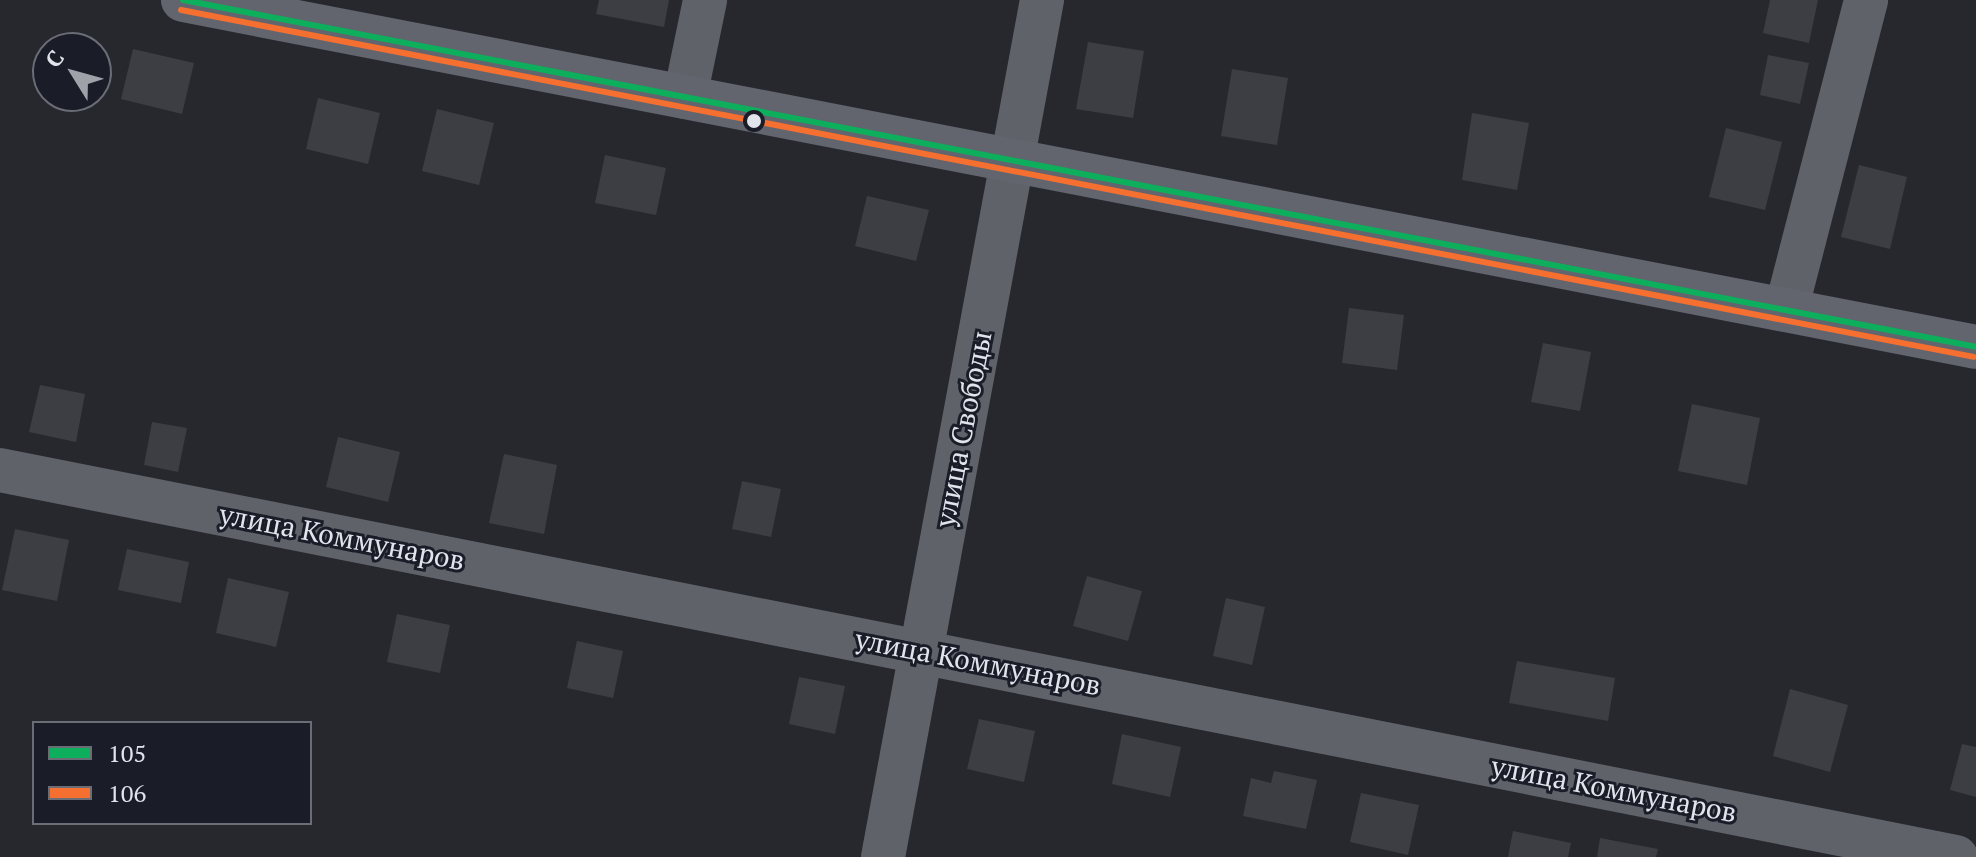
<!DOCTYPE html>
<html>
<head>
<meta charset="utf-8">
<style>
	body { margin:0 }
	#map { position:relative; width:1976px; height:857px; overflow:hidden; background:#26282e; font-family:"PT Serif",serif }
	div>[style] { position:absolute }
	.building>* { inset:0; background:#3d3e43 }
	.street>* { height:44px; margin:-22px; padding:0 22px; transform-origin:22px; border-radius:22px; background:#60626a }
	.secondary>* { height:44px; margin:-22px; padding:0 22px; transform-origin:22px; border-radius:22px; background:#62646e }
	.bus-1>* { height:6px; margin:-3px; padding:0 3px; transform-origin:3px; border-radius:3px; background:#0daf5c }
	.bus-2>* { height:6px; margin:-3px; padding:0 3px; transform-origin:3px; border-radius:3px; background:#f46f30 }
	.dots>* { width:22px; height:22px; translate:-50% -50%; box-sizing:border-box; border:4px solid #1a1c27; border-radius:50% }
	span { translate:-50% -50%; white-space:nowrap; text-align:center; line-height:1.15; -webkit-text-stroke:6px #1a1c27; paint-order:stroke }
	.street-label { font-size:28px; color:#e2e4ec }
	.legend { position:absolute; left:32px; top:721px; width:280px; height:104px; box-sizing:border-box; background:#1a1c27; border:2px solid #6a6c76; margin:0; padding:10px 14px; list-style:none; font-size:24px; color:#e2e4ec }
	.legend li { display:flex; align-items:center; gap:16px; height:40px }
	.legend b { width:40px; border:2px solid #6a6c76 }
	.north { position:absolute; left:32px; top:32px; width:80px; height:80px; box-sizing:border-box; background:#1a1c27; border:2px solid #6a6c76; border-radius:50%; rotate:307deg; font-size:22px; font-weight:700; line-height:32px; text-align:center; color:#e2e4ec }
	.north::after { content:''; display:block; margin:auto; width:28px; height:36px; background:#a0a2aa; clip-path:polygon(50% 0,100% 100%,50% 72%,0 100%) }
</style>
</head>
<body>
<div id="map">
	<div class="building">
		<div style="clip-path:polygon(599px 0,669px 0,664px 27px,596px 14px)"></div>
		<div style="clip-path:polygon(1770px 0,1818px 0,1809px 43px,1763px 33px)"></div>
		<div style="clip-path:polygon(1088px 42px,1144px 51px,1133px 118px,1076px 109px)"></div>
		<div style="clip-path:polygon(133px 49px,194px 63px,182px 114px,121px 99px)"></div>
		<div style="clip-path:polygon(1768px 55px,1809px 63px,1800px 104px,1760px 95px)"></div>
		<div style="clip-path:polygon(1232px 69px,1288px 78px,1277px 145px,1221px 136px)"></div>
		<div style="clip-path:polygon(318px 98px,380px 113px,368px 164px,306px 149px)"></div>
		<div style="clip-path:polygon(437px 109px,494px 123px,479px 185px,422px 171px)"></div>
		<div style="clip-path:polygon(1472px 113px,1529px 123px,1517px 190px,1462px 180px)"></div>
		<div style="clip-path:polygon(1726px 128px,1782px 142px,1765px 210px,1709px 197px)"></div>
		<div style="clip-path:polygon(605px 155px,666px 168px,656px 215px,595px 203px)"></div>
		<div style="clip-path:polygon(1859px 165px,1907px 177px,1890px 249px,1841px 237px)"></div>
		<div style="clip-path:polygon(867px 196px,929px 210px,916px 261px,855px 246px)"></div>
		<div style="clip-path:polygon(1349px 308px,1404px 315px,1397px 370px,1342px 363px)"></div>
		<div style="clip-path:polygon(1543px 343px,1591px 352px,1580px 411px,1531px 402px)"></div>
		<div style="clip-path:polygon(40px 385px,85px 394px,76px 442px,29px 432px)"></div>
		<div style="clip-path:polygon(1692px 404px,1760px 418px,1747px 485px,1678px 471px)"></div>
		<div style="clip-path:polygon(152px 422px,187px 428px,178px 472px,144px 465px)"></div>
		<div style="clip-path:polygon(338px 437px,400px 452px,388px 502px,326px 487px)"></div>
		<div style="clip-path:polygon(504px 454px,557px 465px,544px 534px,489px 523px)"></div>
		<div style="clip-path:polygon(742px 481px,781px 489px,771px 537px,732px 529px)"></div>
		<div style="clip-path:polygon(15px 529px,69px 540px,57px 601px,2px 590px)"></div>
		<div style="clip-path:polygon(127px 549px,189px 562px,181px 603px,118px 590px)"></div>
		<div style="clip-path:polygon(1087px 576px,1142px 591px,1128px 641px,1073px 626px)"></div>
		<div style="clip-path:polygon(228px 578px,289px 592px,276px 647px,216px 633px)"></div>
		<div style="clip-path:polygon(1226px 598px,1265px 607px,1252px 665px,1213px 656px)"></div>
		<div style="clip-path:polygon(397px 614px,450px 625px,440px 673px,387px 662px)"></div>
		<div style="clip-path:polygon(577px 641px,623px 651px,613px 698px,567px 688px)"></div>
		<div style="clip-path:polygon(1517px 661px,1615px 678px,1608px 721px,1509px 703px)"></div>
		<div style="clip-path:polygon(799px 677px,845px 686px,835px 734px,789px 724px)"></div>
		<div style="clip-path:polygon(1790px 689px,1848px 705px,1830px 772px,1773px 756px)"></div>
		<div style="clip-path:polygon(979px 719px,1035px 731px,1024px 782px,967px 769px)"></div>
		<div style="clip-path:polygon(1122px 734px,1181px 747px,1170px 797px,1112px 784px)"></div>
		<div style="clip-path:polygon(1962px 744px,1976px 747px,1976px 797px,1950px 790px)"></div>
		<div style="clip-path:polygon(1274px 771px,1317px 780px,1306px 829px,1243px 816px,1251px 778px,1271px 783px)"></div>
		<div style="clip-path:polygon(1361px 793px,1419px 805px,1408px 855px,1350px 842px)"></div>
		<div style="clip-path:polygon(1513px 831px,1571px 843px,1568px 857px,1508px 857px)"></div>
		<div style="clip-path:polygon(1600px 838px,1658px 849px,1656px 857px,1597px 857px)"></div>
	</div>
	<div class="street">
		<div style="left:685px;top:97px;width:99px;rotate:-78.3deg"></div>
		<div style="left:1786px;top:310px;width:320px;rotate:-75.5deg"></div>
		<div style="left:0;top:470px;width:1994px;rotate:11.19deg"></div>
		<div style="left:883px;top:857px;width:872px;rotate:-79.49deg"></div>
	</div>
	<div class="secondary">
		<div style="left:183px;top:0;width:1826px;rotate:10.95deg"></div>
	</div>
	<div class="bus-1">
		<div style="left:183px;top:0;width:1826px;rotate:10.95deg"></div>
	</div>
	<div class="bus-2">
		<div style="left:181px;top:10px;width:1826px;rotate:10.95deg"></div>
	</div>
	<div class="dots">
		<div style="left:754px;top:121px;background:#e2e4ec"></div>
	</div>
	<div class="street-label">
		<span style="left:963px;top:429px;rotate:-79deg">улица Свободы</span>
		<span style="left:342px;top:537px;rotate:11deg">улица Коммунаров</span>
		<span style="left:978px;top:662px;rotate:11deg">улица Коммунаров</span>
		<span style="left:1614px;top:789px;rotate:11deg">улица Коммунаров</span>
	</div>
	<ul class="legend">
	<li><b style="height:10px;background:#0daf5c"></b>105</li>
	<li><b style="height:10px;background:#f46f30"></b>106</li>
	</ul>
	<div class="north">С</div>
</div>
</body>
</html>
